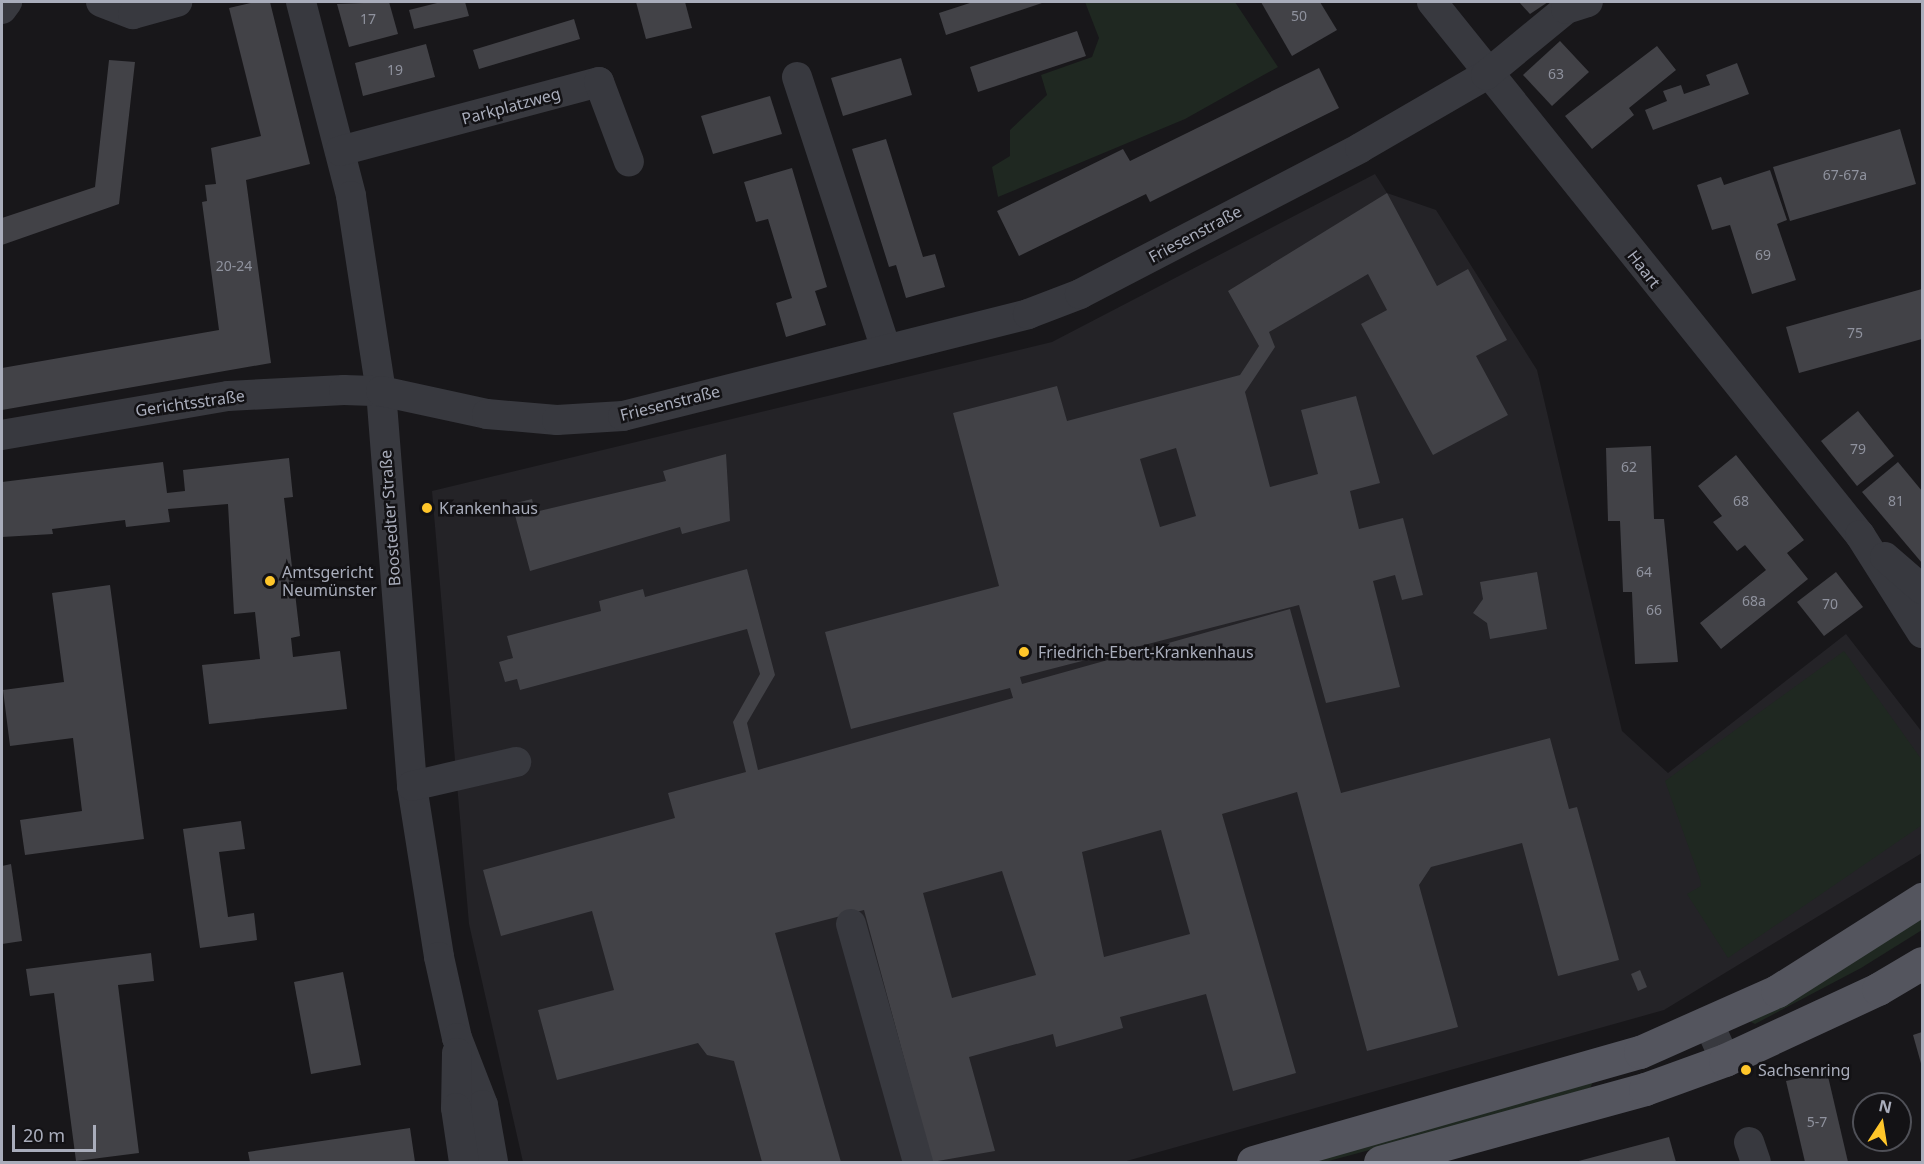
<!DOCTYPE html>
<html>
<head>
<meta charset="utf-8">
<style>
	body { margin:0 }
	#map { position:relative; width:1924px; height:1164px; overflow:hidden; background:#18171a; font-family:"Noto Sans",sans-serif }
	div>[style] { position:absolute }
	.built>* { inset:0; background:#242327 }
	.green>* { inset:0; background:#1f2821 }
	.building>* { inset:0; background:#424247 }
	.minor>* { height:30px; margin:-15px; padding:0 15px; transform-origin:15px; border-radius:15px; background:#38393f }
	.major>* { height:33px; margin:-16.5px; padding:0 16.5px; transform-origin:16.5px; border-radius:16.5px; background:#54555e }
	.dots>* { width:16px; height:16px; translate:-50% -50%; box-sizing:border-box; border:3px solid #131215; border-radius:50% }
	span { translate:-50% -50%; white-space:nowrap; text-align:center; line-height:1.15; -webkit-text-stroke:5px #131215; paint-order:stroke }
	.number-label { font-size:14px; color:#8f929e }
	.number-label span { -webkit-text-stroke-width:0 }
	.street-label { font-size:16px; color:#a9adbb }
	.poi-label { font-size:16px; color:#a9adbb }
	.left { translate:0 -50%; text-align:left }
	.frame { position:absolute; inset:0; border:3px solid #a9adbb; pointer-events:none }
	.north { position:absolute; left:1852px; top:1092px; width:60px; height:60px; box-sizing:border-box; background:#131215; border:2px solid #4f5057; border-radius:50%; rotate:12deg; font-size:16px; font-weight:700; line-height:24px; text-align:center; color:#a9adbb }
	.north::after { content:''; display:block; margin:auto; width:21px; height:27px; background:#ffc62a; clip-path:polygon(50% 0,100% 100%,50% 72%,0 100%) }
	.scale { position:absolute; left:12px; top:1125px; width:84px; height:27px; box-sizing:border-box; border:3px solid #a9adbb; border-top:0; padding-left:8px; font-size:18px; line-height:21px; white-space:nowrap; color:#a9adbb; -webkit-text-stroke:4px #131215; paint-order:stroke }
</style>
</head>
<body>
<div id="map">
	<div class="built">
		<div style="clip-path:polygon(1375px 174px,1387px 193px,1436px 210px,1537px 370px,1622px 731px,1668px 773px,1846px 634px,1922px 732px,1922px 853px,1664px 1010px,1123px 1162px,523px 1162px,469px 924px,432px 491px,1052px 342px)"></div>
	</div>
	<div class="green">
		<div style="clip-path:polygon(1085px 2px,1235px 2px,1278px 67px,1185px 119px,998px 197px,992px 167px,1010px 156px,1010px 130px,1047px 95px,1041px 75px,1092px 57px,1099px 38px)"></div>
		<div style="clip-path:polygon(1844px 651px,1922px 760px,1922px 825px,1728px 958px,1687px 894px,1701px 886px,1700px 879px,1665px 781px)"></div>
		<div style="clip-path:polygon(1922px 918px,1922px 930px,1861px 968px,1755px 1024px,1749px 1021px)"></div>
		<div style="clip-path:polygon(1593px 1082px,1590px 1088px,1515px 1111px,1325px 1162px,1298px 1162px)"></div>
	</div>
	<div class="building">
		<div style="clip-path:polygon(255px 2px,270px 2px,310px 164px,246px 180px,271px 363px,2px 410px,2px 368px,219px 330px,202px 202px,207px 201px,205px 185px,216px 184px,211px 148px,261px 136px,229px 8px)"></div>
		<div style="clip-path:polygon(389px 2px,398px 34px,349px 47px,337px 4px)"></div>
		<div style="clip-path:polygon(441px 2px,465px 2px,469px 16px,414px 29px,409px 10px)"></div>
		<div style="clip-path:polygon(636px 2px,685px 2px,692px 28px,646px 39px)"></div>
		<div style="clip-path:polygon(973px 2px,1045px 2px,946px 35px,939px 13px)"></div>
		<div style="clip-path:polygon(1261px 2px,1320px 2px,1337px 30px,1292px 56px)"></div>
		<div style="clip-path:polygon(1519px 2px,1548px 2px,1530px 14px)"></div>
		<div style="clip-path:polygon(574px 19px,580px 39px,479px 69px,473px 50px)"></div>
		<div style="clip-path:polygon(1077px 31px,1086px 56px,978px 92px,970px 67px)"></div>
		<div style="clip-path:polygon(1560px 41px,1589px 72px,1552px 106px,1523px 75px)"></div>
		<div style="clip-path:polygon(426px 44px,435px 77px,363px 96px,355px 63px)"></div>
		<div style="clip-path:polygon(1657px 46px,1676px 70px,1629px 108px,1634px 115px,1592px 149px,1565px 116px)"></div>
		<div style="clip-path:polygon(901px 58px,912px 95px,843px 116px,831px 78px)"></div>
		<div style="clip-path:polygon(109px 60px,135px 62px,119px 204px,2px 245px,2px 218px,95px 187px)"></div>
		<div style="clip-path:polygon(1737px 63px,1749px 94px,1653px 130px,1645px 110px,1667px 101px,1663px 91px,1681px 85px,1684px 94px,1710px 85px,1706px 75px)"></div>
		<div style="clip-path:polygon(1319px 68px,1339px 108px,1150px 202px,1146px 194px,1019px 256px,997px 211px,1123px 149px,1130px 161px)"></div>
		<div style="clip-path:polygon(770px 96px,782px 134px,713px 154px,701px 116px)"></div>
		<div style="clip-path:polygon(1900px 129px,1916px 184px,1790px 221px,1773px 167px)"></div>
		<div style="clip-path:polygon(886px 139px,923px 257px,935px 254px,945px 287px,906px 298px,896px 265px,889px 267px,852px 149px)"></div>
		<div style="clip-path:polygon(792px 168px,827px 287px,815px 291px,826px 325px,786px 337px,776px 303px,792px 298px,768px 219px,756px 222px,744px 182px)"></div>
		<div style="clip-path:polygon(1770px 170px,1787px 220px,1777px 224px,1796px 280px,1752px 294px,1730px 225px,1712px 230px,1697px 185px,1721px 177px,1724px 185px)"></div>
		<div style="clip-path:polygon(evenodd,1387px 193px,1437px 286px,1468px 269px,1507px 340px,1476px 356px,1508px 415px,1433px 455px,1361px 324px,1387px 310px,1368px 274px,1269px 332px,1275px 347px,1245px 392px,1270px 487px,1318px 474px,1301px 410px,1356px 396px,1380px 483px,1350px 491px,1359px 529px,1403px 518px,1423px 595px,1402px 600px,1395px 575px,1373px 581px,1400px 687px,1326px 703px,1299px 605px,1020px 677px,1022px 684px,1290px 609px,1341px 793px,1550px 738px,1569px 809px,1577px 807px,1619px 960px,1558px 976px,1522px 843px,1431px 867px,1419px 885px,1458px 1027px,1367px 1051px,1297px 792px,1222px 814px,1296px 1073px,1233px 1091px,1206px 994px,1120px 1017px,1123px 1028px,1056px 1047px,1053px 1034px,969px 1057px,995px 1151px,932px 1162px,864px 910px,775px 933px,841px 1162px,762px 1162px,734px 1061px,707px 1055px,698px 1043px,557px 1080px,538px 1010px,614px 990px,592px 911px,501px 936px,483px 870px,675px 818px,668px 793px,746px 772px,733px 722px,760px 674px,747px 629px,520px 690px,517px 679px,505px 682px,499px 662px,513px 658px,507px 636px,601px 611px,599px 601px,643px 589px,645px 597px,747px 569px,775px 675px,747px 723px,758px 770px,1013px 698px,1010px 688px,851px 729px,825px 632px,999px 586px,953px 413px,1057px 386px,1067px 421px,1240px 375px,1259px 346px,1228px 291px,1387px 193px,1176px 448px,1196px 516px,1160px 527px,1140px 459px,1176px 448px,1387px 193px,1161px 830px,1190px 934px,1104px 957px,1082px 852px,1161px 830px,1387px 193px,1002px 871px,1036px 975px,952px 998px,923px 893px,1002px 871px)"></div>
		<div style="clip-path:polygon(1922px 289px,1922px 339px,1799px 373px,1786px 327px)"></div>
		<div style="clip-path:polygon(1858px 411px,1894px 456px,1857px 486px,1821px 441px)"></div>
		<div style="clip-path:polygon(1651px 446px,1654px 519px,1664px 519px,1678px 662px,1635px 664px,1632px 592px,1623px 592px,1620px 521px,1608px 521px,1606px 448px)"></div>
		<div style="clip-path:polygon(726px 454px,730px 521px,682px 534px,680px 527px,530px 571px,512px 504px,532px 499px,535px 512px,666px 481px,663px 471px)"></div>
		<div style="clip-path:polygon(1736px 455px,1804px 540px,1787px 553px,1808px 579px,1721px 649px,1700px 623px,1766px 570px,1745px 545px,1737px 551px,1713px 522px,1722px 516px,1698px 486px)"></div>
		<div style="clip-path:polygon(289px 458px,293px 497px,284px 498px,300px 636px,291px 638px,293px 657px,340px 651px,347px 709px,209px 724px,202px 665px,260px 659px,255px 612px,234px 614px,228px 504px,168px 509px,170px 522px,126px 527px,125px 520px,52px 529px,53px 534px,2px 537px,2px 482px,163px 462px,167px 493px,185px 491px,183px 470px)"></div>
		<div style="clip-path:polygon(1898px 462px,1922px 491px,1922px 563px,1862px 492px)"></div>
		<div style="clip-path:polygon(1537px 572px,1547px 629px,1490px 639px,1487px 623px,1473px 613px,1483px 599px,1480px 582px)"></div>
		<div style="clip-path:polygon(1836px 572px,1863px 607px,1824px 636px,1797px 602px)"></div>
		<div style="clip-path:polygon(110px 585px,144px 839px,25px 855px,20px 820px,82px 811px,73px 738px,10px 746px,3px 690px,64px 682px,52px 593px)"></div>
		<div style="clip-path:polygon(241px 821px,245px 849px,219px 852px,228px 917px,254px 913px,257px 940px,200px 948px,183px 829px)"></div>
		<div style="clip-path:polygon(11px 864px,22px 941px,2px 944px,2px 866px)"></div>
		<div style="clip-path:polygon(151px 953px,154px 981px,118px 985px,139px 1153px,76px 1161px,54px 993px,30px 996px,26px 969px)"></div>
		<div style="clip-path:polygon(1640px 970px,1647px 987px,1638px 991px,1631px 974px)"></div>
		<div style="clip-path:polygon(343px 972px,361px 1065px,311px 1074px,294px 982px)"></div>
		<div style="clip-path:polygon(1922px 1032px,1922px 1067px,1913px 1035px)"></div>
		<div style="clip-path:polygon(1827px 1072px,1848px 1162px,1805px 1162px,1786px 1081px)"></div>
		<div style="clip-path:polygon(410px 1128px,415px 1162px,250px 1162px,248px 1152px)"></div>
		<div style="clip-path:polygon(1669px 1137px,1676px 1162px,1575px 1162px)"></div>
	</div>
	<div class="minor">
		<div style="left:101px;top:2px;width:34px;rotate:21deg"></div>
		<div style="left:133px;top:14px;width:46px;rotate:-15.3deg"></div>
		<div style="left:301px;top:2px;width:200px;rotate:75.5deg"></div>
		<div style="left:351px;top:196px;width:197px;rotate:81.3deg"></div>
		<div style="left:381px;top:391px;width:396px;rotate:85.5deg"></div>
		<div style="left:412px;top:786px;width:173px;rotate:81deg"></div>
		<div style="left:439px;top:957px;width:83px;rotate:77.5deg"></div>
		<div style="left:457px;top:1038px;width:72px;rotate:68.8deg"></div>
		<div style="left:483px;top:1105px;width:58px;rotate:80deg"></div>
		<div style="left:1432px;top:2px;width:684px;rotate:51.24deg"></div>
		<div style="left:1860px;top:535px;width:116px;rotate:57.7deg"></div>
		<div style="left:2px;top:9px;width:9px;rotate:-54deg"></div>
		<div style="left:797px;top:77px;width:287px;rotate:71.9deg"></div>
		<div style="left:340px;top:151px;width:268px;rotate:-14.9deg"></div>
		<div style="left:599px;top:82px;width:85px;rotate:69.4deg"></div>
		<div style="left:2px;top:435px;width:229px;rotate:-9.8deg"></div>
		<div style="left:228px;top:396px;width:116px;rotate:-3deg"></div>
		<div style="left:344px;top:390px;width:37px;rotate:2deg"></div>
		<div style="left:381px;top:391px;width:108px;rotate:12.2deg"></div>
		<div style="left:487px;top:414px;width:70px;rotate:4.9deg"></div>
		<div style="left:557px;top:420px;width:66px;rotate:-3.5deg"></div>
		<div style="left:623px;top:416px;width:418px;rotate:-14.1deg"></div>
		<div style="left:1028px;top:314px;width:56px;rotate:-21deg"></div>
		<div style="left:1080px;top:294px;width:316px;rotate:-27.5deg"></div>
		<div style="left:1360px;top:148px;width:146px;rotate:-30.1deg"></div>
		<div style="left:1486px;top:75px;width:104px;rotate:-39.5deg"></div>
		<div style="left:1566px;top:9px;width:23px;rotate:-18deg"></div>
		<div style="left:1885px;top:557px;width:49px;rotate:40.9deg"></div>
		<div style="left:412px;top:786px;width:107px;rotate:-13deg"></div>
		<div style="left:851px;top:924px;width:247px;rotate:74.3deg"></div>
		<div style="left:1709px;top:1024px;width:39px;rotate:66deg"></div>
		<div style="left:457px;top:1053px;width:55px;rotate:91deg"></div>
		<div style="left:456px;top:1108px;width:55px;rotate:81.6deg"></div>
		<div style="left:1749px;top:1142px;width:21px;rotate:71deg"></div>
	</div>
	<div class="major">
		<div style="left:1253px;top:1162px;width:402px;rotate:-15.9deg"></div>
		<div style="left:1640px;top:1052px;width:150px;rotate:-24deg"></div>
		<div style="left:1777px;top:991px;width:172px;rotate:-32.4deg"></div>
		<div style="left:1380px;top:1162px;width:275px;rotate:-15.4deg"></div>
		<div style="left:1645px;top:1089px;width:85px;rotate:-19.9deg"></div>
		<div style="left:1725px;top:1060px;width:169px;rotate:-24.9deg"></div>
		<div style="left:1878px;top:989px;width:51px;rotate:-30.6deg"></div>
	</div>
	<div class="dots">
		<div style="left:427px;top:508px;background:#ffc62a"></div>
		<div style="left:270px;top:581px;background:#ffc62a"></div>
		<div style="left:1024px;top:652px;background:#ffc62a"></div>
		<div style="left:1746px;top:1070px;background:#ffc62a"></div>
	</div>
	<div class="number-label">
		<span style="left:1299px;top:16px">50</span>
		<span style="left:368px;top:19px">17</span>
		<span style="left:395px;top:70px">19</span>
		<span style="left:1556px;top:74px">63</span>
		<span style="left:1845px;top:175px">67-67a</span>
		<span style="left:1763px;top:255px">69</span>
		<span style="left:234px;top:266px">20-24</span>
		<span style="left:1855px;top:333px">75</span>
		<span style="left:1858px;top:449px">79</span>
		<span style="left:1629px;top:467px">62</span>
		<span style="left:1741px;top:501px">68</span>
		<span style="left:1896px;top:501px">81</span>
		<span style="left:1644px;top:572px">64</span>
		<span style="left:1754px;top:601px">68a</span>
		<span style="left:1830px;top:604px">70</span>
		<span style="left:1654px;top:610px">66</span>
		<span style="left:1817px;top:1122px">5-7</span>
	</div>
	<div class="street-label">
		<span style="left:511px;top:106px;rotate:-15deg">Parkplatzweg</span>
		<span style="left:1195px;top:234px;rotate:-28deg">Friesenstraße</span>
		<span style="left:1644px;top:269px;rotate:52deg">Haart</span>
		<span style="left:190px;top:403px;rotate:-8deg">Gerichtsstraße</span>
		<span style="left:670px;top:403px;rotate:-14deg">Friesenstraße</span>
		<span style="left:390px;top:518px;rotate:-94deg">Boostedter Straße</span>
	</div>
	<div class="poi-label">
		<span class="left" style="left:439px;top:508px">Krankenhaus</span>
		<span class="left" style="left:282px;top:581px">Amtsgericht<br>Neumünster</span>
		<span class="left" style="left:1038px;top:652px">Friedrich-Ebert-Krankenhaus</span>
		<span class="left" style="left:1758px;top:1070px">Sachsenring</span>
	</div>
	<div class="frame"></div>
	<div class="north">N</div>
	<div class="scale">20 m</div>
</div>
</body>
</html>
